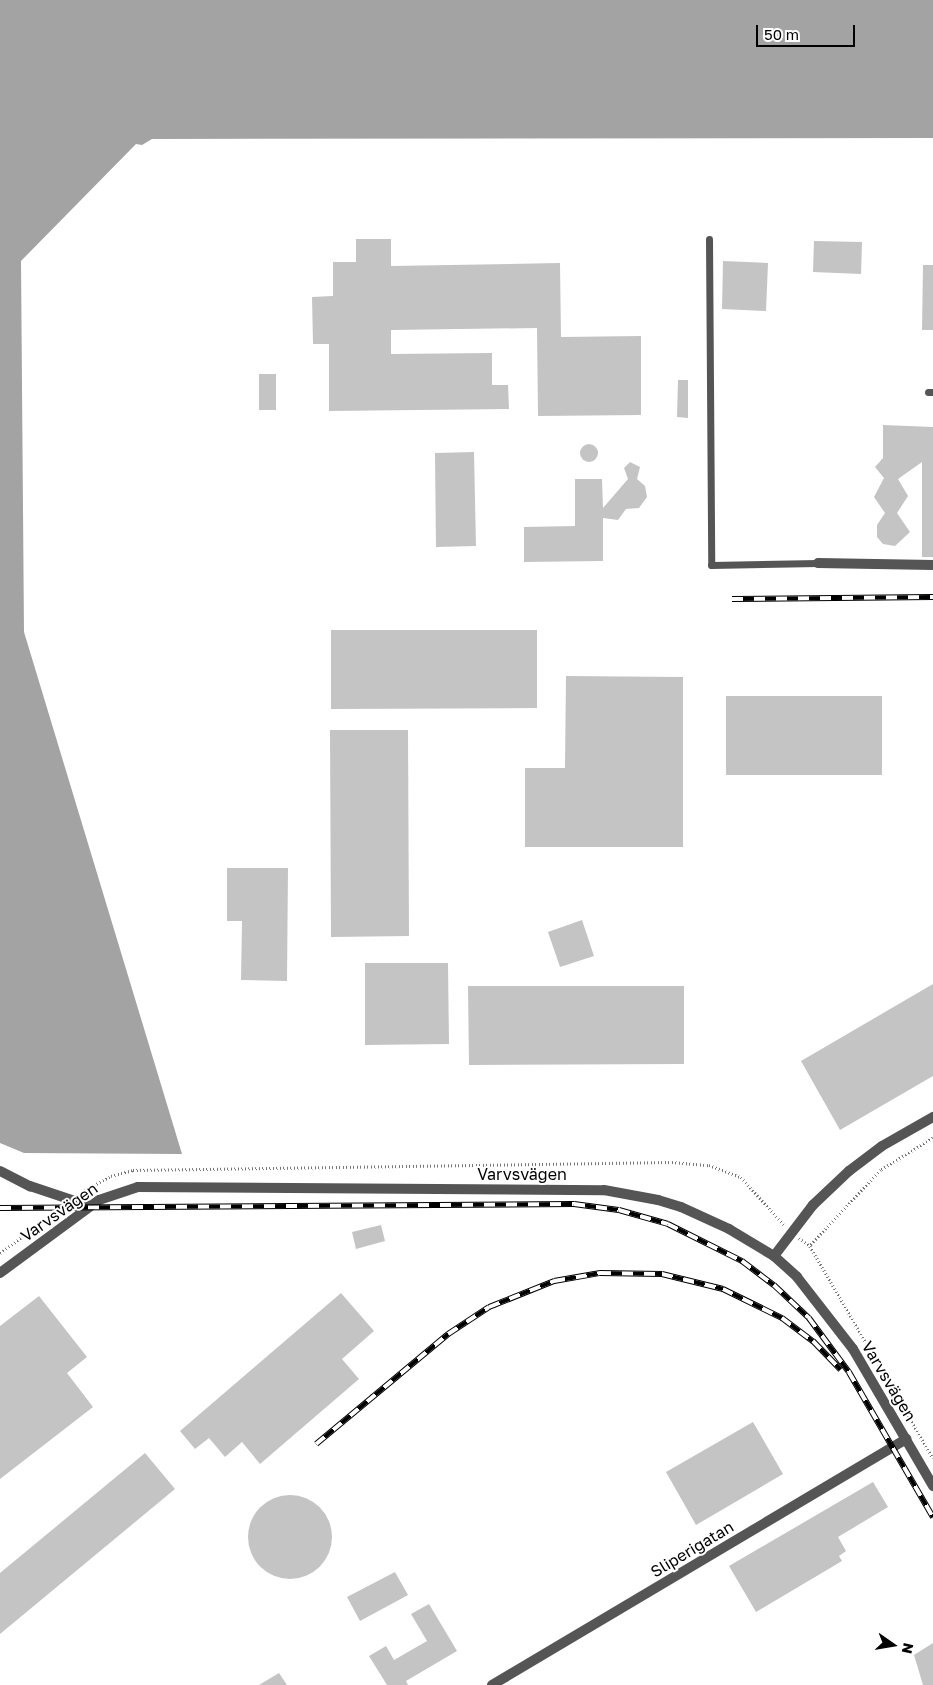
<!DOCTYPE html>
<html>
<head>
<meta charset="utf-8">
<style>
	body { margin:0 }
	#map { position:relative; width:933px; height:1685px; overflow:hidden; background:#fff; font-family:"Golos Text",sans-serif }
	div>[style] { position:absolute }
	.water>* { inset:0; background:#a3a3a3 }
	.building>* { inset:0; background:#c4c4c4 }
	.round { border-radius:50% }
	.path>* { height:2.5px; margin-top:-1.25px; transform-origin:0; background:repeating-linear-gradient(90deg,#777 0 1px,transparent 0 3.5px) }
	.lane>* { height:7px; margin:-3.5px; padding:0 3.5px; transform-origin:3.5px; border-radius:3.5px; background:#555 }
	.street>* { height:10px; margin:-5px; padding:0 5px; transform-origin:5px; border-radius:5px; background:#555 }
	.rail>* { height:5.5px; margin-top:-2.75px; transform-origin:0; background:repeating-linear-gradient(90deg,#fff 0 11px,#000 0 22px); box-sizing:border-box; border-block:1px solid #000 }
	span { translate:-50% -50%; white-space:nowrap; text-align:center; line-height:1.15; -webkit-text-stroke:4px #fff; paint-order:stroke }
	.street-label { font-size:16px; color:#000 }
	.north { position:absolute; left:868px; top:1620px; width:50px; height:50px; -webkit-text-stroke:4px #fff; paint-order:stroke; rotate:103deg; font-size:14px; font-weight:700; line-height:20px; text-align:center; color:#000 }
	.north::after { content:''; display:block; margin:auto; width:18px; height:22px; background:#000; clip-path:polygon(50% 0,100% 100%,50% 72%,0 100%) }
	.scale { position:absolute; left:756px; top:25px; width:99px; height:22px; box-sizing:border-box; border:2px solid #000; border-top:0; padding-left:6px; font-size:15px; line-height:18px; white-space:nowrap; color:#000; -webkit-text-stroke:4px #fff; paint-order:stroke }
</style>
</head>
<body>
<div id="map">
	<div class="water">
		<div style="clip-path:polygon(0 0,933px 0,933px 138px,152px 139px,142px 145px,136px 144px,21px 261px,24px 632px,182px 1154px,24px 1153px,0 1143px)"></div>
	</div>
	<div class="building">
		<div style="clip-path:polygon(356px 239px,391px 239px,391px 266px,560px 263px,561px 337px,641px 336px,641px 415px,538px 416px,537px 328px,391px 330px,391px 354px,492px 353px,492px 385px,508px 385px,509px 409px,329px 411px,329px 344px,313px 344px,312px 297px,333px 296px,333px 262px,356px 262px)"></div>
		<div style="clip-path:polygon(814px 241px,862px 242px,861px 274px,813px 272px)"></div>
		<div style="clip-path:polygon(723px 261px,768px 263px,766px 311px,722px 309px)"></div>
		<div style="clip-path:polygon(923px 265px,933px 265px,933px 330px,922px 330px)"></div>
		<div style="clip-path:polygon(259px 374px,276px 374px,276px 410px,259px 410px)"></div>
		<div style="clip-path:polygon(678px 380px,688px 380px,688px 418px,677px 417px)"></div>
		<div style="clip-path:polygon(883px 425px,933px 427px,933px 557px,922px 557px,922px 462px,898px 479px,908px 496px,897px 513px,910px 532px,895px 546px,883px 544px,877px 537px,877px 525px,885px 513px,874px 497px,884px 478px,875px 467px,883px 458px)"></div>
		<div class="round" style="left:580px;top:444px;width:18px;height:18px"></div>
		<div style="clip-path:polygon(474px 452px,476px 546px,436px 547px,435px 453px)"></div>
		<div style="clip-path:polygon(630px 462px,640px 467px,637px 479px,645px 486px,647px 497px,639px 508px,626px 509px,618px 520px,603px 518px,603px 561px,524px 562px,524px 527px,575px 526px,575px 479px,602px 479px,603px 508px,628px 479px,624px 468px)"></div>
		<div style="clip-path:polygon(331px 630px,537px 630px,537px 708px,331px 709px)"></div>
		<div style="clip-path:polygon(566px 676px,683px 677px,683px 847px,525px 847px,525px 768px,565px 768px)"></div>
		<div style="clip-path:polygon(726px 696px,882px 696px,882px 775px,726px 775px)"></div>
		<div style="clip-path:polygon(330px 730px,408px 730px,409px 936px,331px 937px)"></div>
		<div style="clip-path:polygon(227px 868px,288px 868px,287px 981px,241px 980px,242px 921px,227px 921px)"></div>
		<div style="clip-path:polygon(582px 920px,594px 956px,560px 967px,548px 932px)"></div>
		<div style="clip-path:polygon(365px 963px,448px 963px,449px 1044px,365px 1045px)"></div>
		<div style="clip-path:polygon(933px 984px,933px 1076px,840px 1130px,801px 1061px)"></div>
		<div style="clip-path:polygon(468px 986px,684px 986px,684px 1064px,469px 1065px)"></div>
		<div style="clip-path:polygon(381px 1225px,385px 1241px,356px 1249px,352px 1232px)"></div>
		<div style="clip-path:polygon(341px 1293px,374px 1331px,342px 1359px,359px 1379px,260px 1464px,242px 1442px,225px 1457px,209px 1438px,195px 1449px,180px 1431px)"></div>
		<div style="clip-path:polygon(39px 1296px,87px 1357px,67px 1373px,93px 1407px,0 1479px,0 1326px)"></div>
		<div style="clip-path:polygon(753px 1422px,783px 1474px,696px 1525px,666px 1472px)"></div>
		<div style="clip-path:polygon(145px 1453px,175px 1489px,0 1634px,0 1573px)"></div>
		<div style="clip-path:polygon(873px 1482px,888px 1507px,838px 1537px,846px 1551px,839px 1556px,842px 1561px,756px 1612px,729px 1566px)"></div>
		<div class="round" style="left:248px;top:1495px;width:84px;height:84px"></div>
		<div style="clip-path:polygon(395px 1572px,408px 1595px,360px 1621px,347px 1597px)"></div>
		<div style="clip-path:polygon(429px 1604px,457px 1651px,406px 1681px,408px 1685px,387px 1685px,369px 1656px,386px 1646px,394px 1660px,427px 1641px,411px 1614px)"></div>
		<div style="clip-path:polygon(933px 1643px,933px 1685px,923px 1685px,914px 1655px)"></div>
		<div style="clip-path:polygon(279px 1673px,287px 1685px,259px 1685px)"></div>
	</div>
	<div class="path">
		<div style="left:933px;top:1138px;width:61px;rotate:148.4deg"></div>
		<div style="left:881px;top:1170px;width:104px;rotate:133.1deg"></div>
		<div style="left:810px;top:1246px;width:245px;rotate:59.9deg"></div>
		<div style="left:81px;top:1192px;width:34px;rotate:-28deg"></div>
		<div style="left:111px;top:1176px;width:23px;rotate:-15deg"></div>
		<div style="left:133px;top:1170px;width:539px;rotate:-0.85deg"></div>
		<div style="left:672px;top:1162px;width:37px;rotate:5deg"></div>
		<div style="left:709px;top:1165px;width:34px;rotate:21deg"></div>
		<div style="left:741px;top:1177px;width:64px;rotate:48.1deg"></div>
		<div style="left:799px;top:1238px;width:14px;rotate:36deg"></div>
		<div style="left:0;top:1253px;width:76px;rotate:-36.4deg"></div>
	</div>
	<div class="lane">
		<div style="left:709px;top:239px;width:326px;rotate:89.6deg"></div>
		<div style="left:711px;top:565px;width:107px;rotate:-1.1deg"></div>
		<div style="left:928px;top:392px;width:5px"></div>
	</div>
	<div class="street">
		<div style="left:818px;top:563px;width:115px;rotate:1deg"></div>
		<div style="left:0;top:1171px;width:34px;rotate:27deg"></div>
		<div style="left:30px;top:1186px;width:63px;rotate:18.4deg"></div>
		<div style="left:774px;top:1256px;width:64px;rotate:-52.6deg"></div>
		<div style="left:813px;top:1205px;width:50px;rotate:-43.4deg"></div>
		<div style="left:849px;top:1171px;width:41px;rotate:-37.1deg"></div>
		<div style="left:882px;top:1146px;width:59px;rotate:-29.6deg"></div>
		<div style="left:0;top:1273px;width:123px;rotate:-36.4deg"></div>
		<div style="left:99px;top:1200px;width:41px;rotate:-18.4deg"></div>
		<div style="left:138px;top:1187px;width:466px;rotate:0.4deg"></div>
		<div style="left:604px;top:1190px;width:55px;rotate:10.5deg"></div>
		<div style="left:658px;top:1200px;width:24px;rotate:17deg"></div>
		<div style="left:681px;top:1207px;width:53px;rotate:24.6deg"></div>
		<div style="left:729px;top:1229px;width:52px;rotate:31deg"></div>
		<div style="left:774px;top:1256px;width:31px;rotate:42deg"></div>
		<div style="left:797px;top:1277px;width:91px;rotate:52.1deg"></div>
		<div style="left:853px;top:1349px;width:159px;rotate:59.7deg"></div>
		<div style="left:492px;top:1685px;width:482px;rotate:-30.7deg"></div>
	</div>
	<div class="rail">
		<div style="left:732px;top:599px;width:201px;rotate:-0.6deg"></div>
		<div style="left:0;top:1208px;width:574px;rotate:-0.4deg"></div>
		<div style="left:574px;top:1204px;width:45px;rotate:7.6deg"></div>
		<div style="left:619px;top:1210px;width:51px;rotate:15.9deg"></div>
		<div style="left:668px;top:1224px;width:83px;rotate:26.6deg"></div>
		<div style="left:742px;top:1261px;width:40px;rotate:37deg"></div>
		<div style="left:774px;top:1285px;width:48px;rotate:43.3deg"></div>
		<div style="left:809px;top:1318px;width:67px;rotate:53.5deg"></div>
		<div style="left:849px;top:1372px;width:168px;rotate:59.9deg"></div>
		<div style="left:316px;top:1444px;width:172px;rotate:-39.8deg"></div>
		<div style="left:448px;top:1334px;width:49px;rotate:-33.4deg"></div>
		<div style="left:489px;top:1307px;width:70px;rotate:-21.8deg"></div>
		<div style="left:554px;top:1281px;width:47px;rotate:-9.9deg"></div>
		<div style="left:600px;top:1273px;width:62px;rotate:0.9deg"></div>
		<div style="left:662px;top:1274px;width:63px;rotate:13.8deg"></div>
		<div style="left:723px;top:1289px;width:66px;rotate:26.2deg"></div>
		<div style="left:782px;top:1318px;width:39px;rotate:37deg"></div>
		<div style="left:813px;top:1341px;width:40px;rotate:46deg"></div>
	</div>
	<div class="street-label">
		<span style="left:522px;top:1174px">Varvsvägen</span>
		<span style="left:59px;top:1212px;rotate:-35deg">Varvsvägen</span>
		<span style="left:889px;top:1381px;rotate:59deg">Varvsvägen</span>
		<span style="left:692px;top:1549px;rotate:-31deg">Sliperigatan</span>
	</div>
	<div class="north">N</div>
	<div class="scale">50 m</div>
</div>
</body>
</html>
